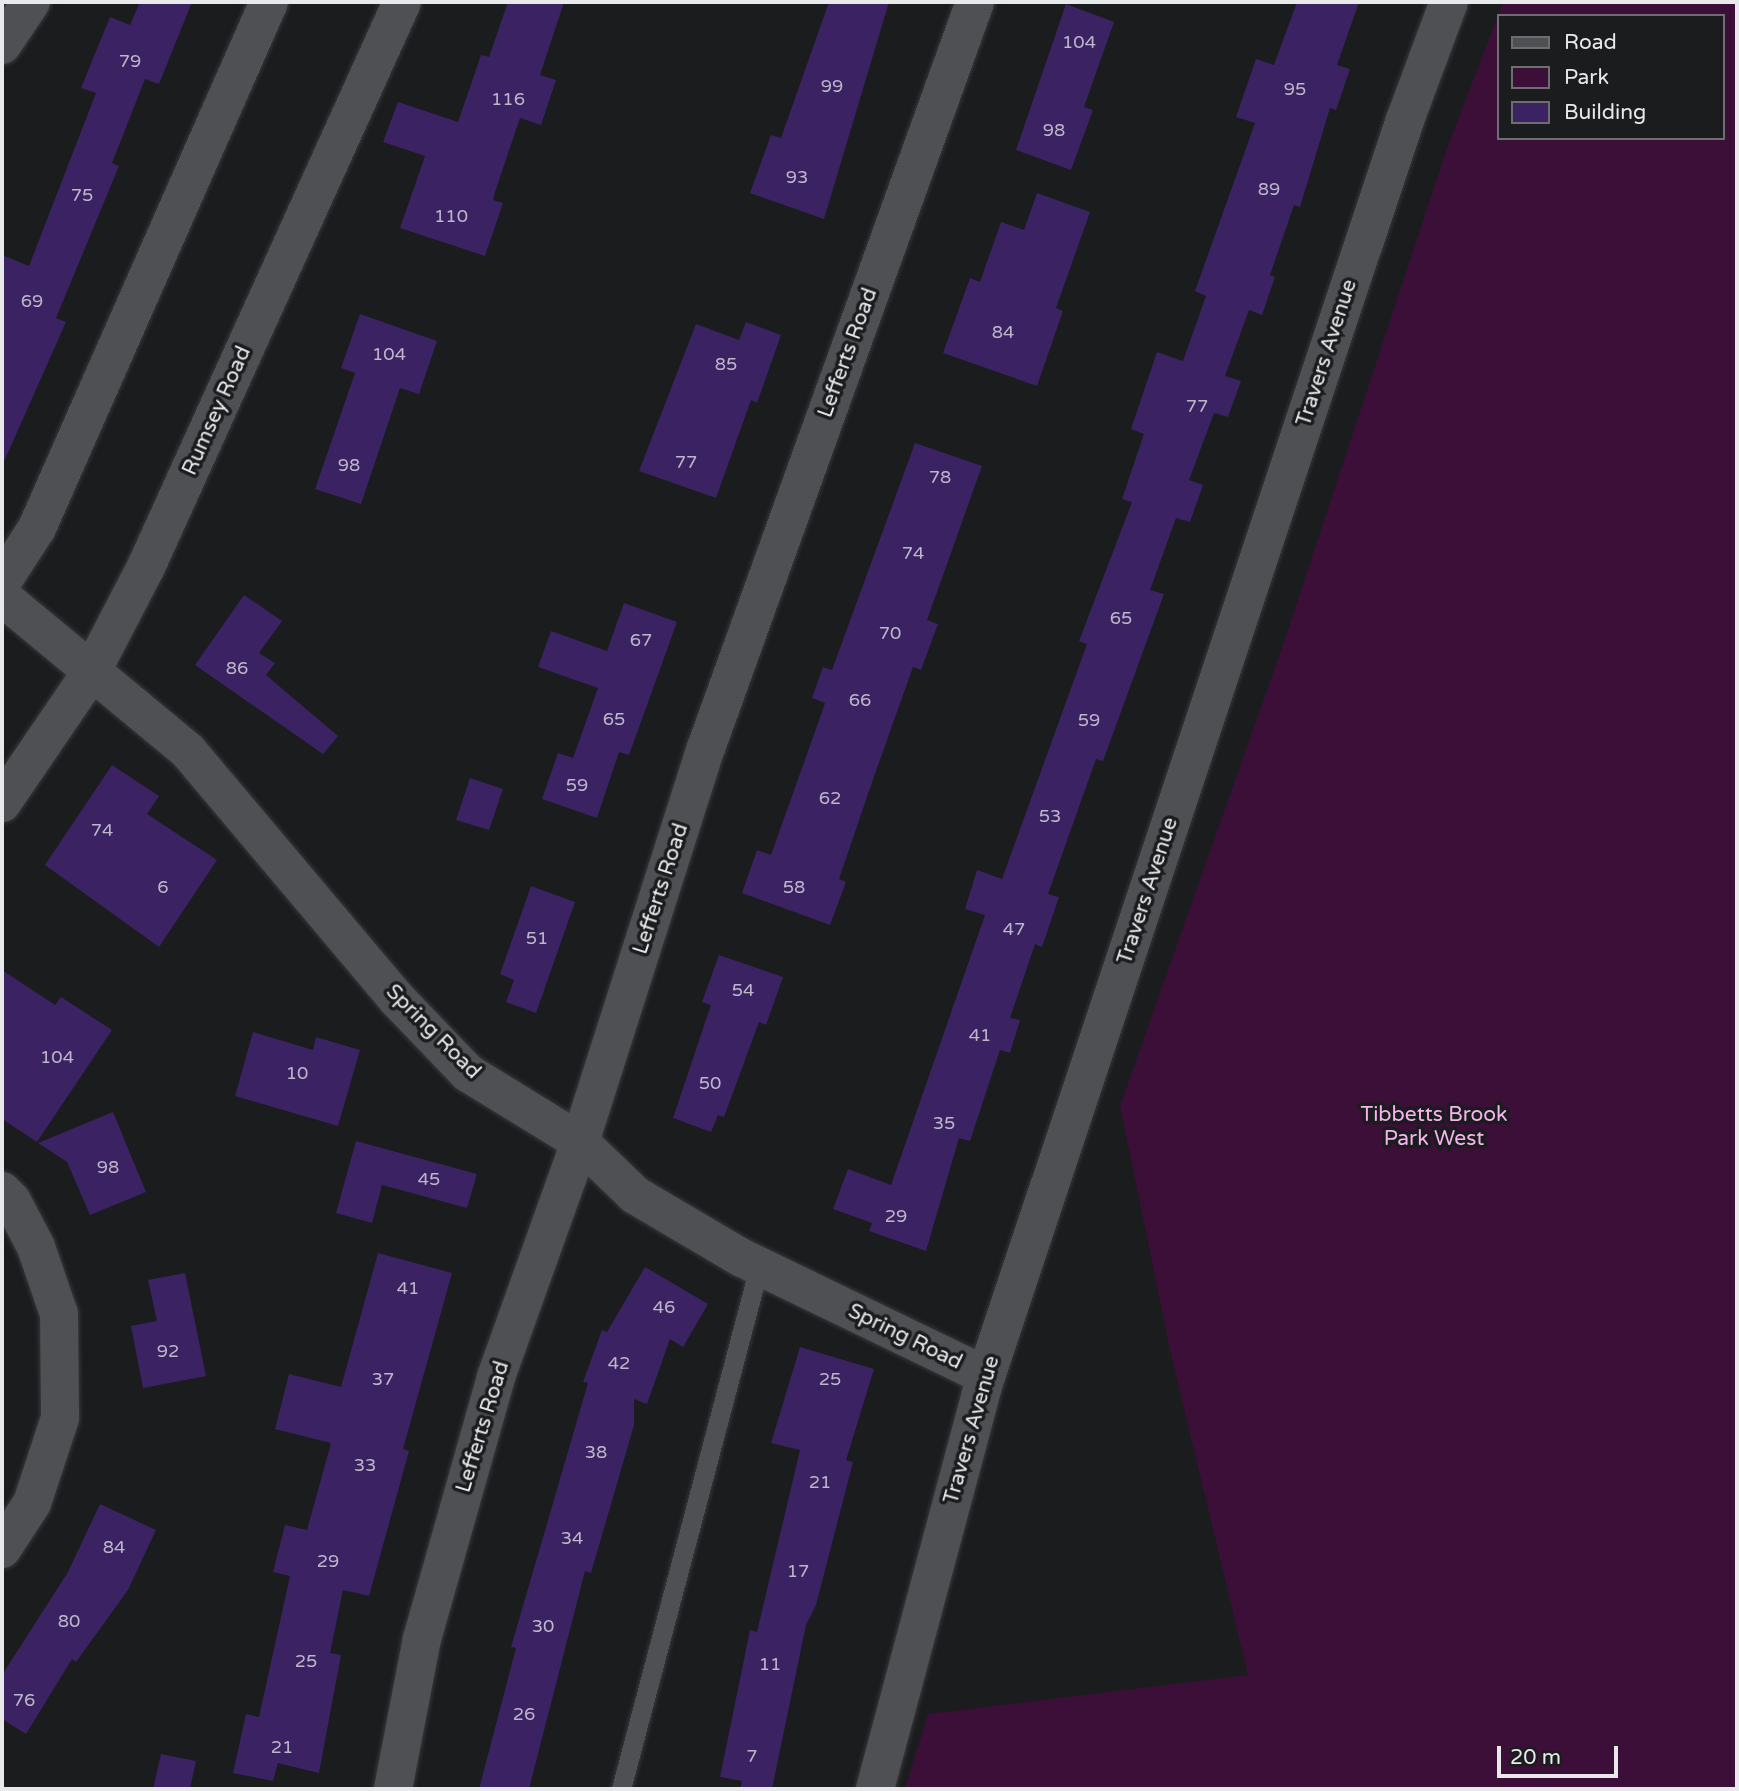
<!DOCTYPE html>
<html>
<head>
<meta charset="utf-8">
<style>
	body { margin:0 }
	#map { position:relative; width:1739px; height:1791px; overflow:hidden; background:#1a1c1e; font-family:"Varela Round",sans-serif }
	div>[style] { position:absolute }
	.green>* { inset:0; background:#3c0f39 }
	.building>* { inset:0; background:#3b2263 }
	.roads { filter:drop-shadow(0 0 2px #37383a) drop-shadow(0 0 2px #37383a) }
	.lane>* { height:19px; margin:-9.5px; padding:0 9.5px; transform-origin:9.5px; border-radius:9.5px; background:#4f5054 }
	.street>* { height:38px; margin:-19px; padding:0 19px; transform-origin:19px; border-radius:19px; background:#4f5054 }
	.secondary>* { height:38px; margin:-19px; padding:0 19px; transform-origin:19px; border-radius:19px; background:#4f5054 }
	span { translate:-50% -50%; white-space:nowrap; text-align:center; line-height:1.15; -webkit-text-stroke:7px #1a1c1e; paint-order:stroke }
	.number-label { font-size:18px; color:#bdb7c9 }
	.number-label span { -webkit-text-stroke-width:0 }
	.street-label { font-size:21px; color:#e8e9eb }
	.park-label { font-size:21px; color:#f8b3ef }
	.frame { position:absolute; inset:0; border:4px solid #e8e9eb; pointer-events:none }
	.legend { position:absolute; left:1497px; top:14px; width:228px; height:126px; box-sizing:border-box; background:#1a1c1e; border:2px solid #6c6e70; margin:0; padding:9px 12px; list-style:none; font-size:21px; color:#e8e9eb }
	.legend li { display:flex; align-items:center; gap:14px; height:35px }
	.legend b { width:35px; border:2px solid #6c6e70 }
	.scale { position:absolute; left:1497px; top:1746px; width:121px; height:32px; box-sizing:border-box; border:4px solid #e8e9eb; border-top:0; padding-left:9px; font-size:21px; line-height:24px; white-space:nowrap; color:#e8e9eb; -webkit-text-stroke:5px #1a1c1e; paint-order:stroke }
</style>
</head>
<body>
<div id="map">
	<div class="green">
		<div style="clip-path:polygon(evenodd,1503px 2px,1737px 2px,1737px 1789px,905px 1789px,928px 1714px,1248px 1675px,1171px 1354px,1120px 1106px,1284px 642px,1445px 154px,1503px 2px,1499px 16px,1723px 16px,1723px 138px,1499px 138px,1499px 16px)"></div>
	</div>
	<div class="building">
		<div style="clip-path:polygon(140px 2px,192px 2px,159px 84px,145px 79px,112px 163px,119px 166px,56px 318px,66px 322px,2px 466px,2px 255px,29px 266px,96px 93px,81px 88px,110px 17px,130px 25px)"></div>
		<div style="clip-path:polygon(508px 2px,564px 2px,540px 75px,556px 80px,541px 125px,520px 118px,495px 192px,493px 200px,503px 203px,485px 256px,400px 228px,425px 156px,383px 142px,398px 102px,458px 122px,481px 55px,489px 57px)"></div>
		<div style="clip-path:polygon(829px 2px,889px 2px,824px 219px,750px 193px,771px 135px,781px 138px)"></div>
		<div style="clip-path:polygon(1297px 2px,1359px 2px,1337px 65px,1350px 69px,1336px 110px,1330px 108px,1300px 207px,1294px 205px,1270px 275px,1275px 277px,1262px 315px,1249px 310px,1225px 376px,1241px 381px,1228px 417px,1214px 413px,1189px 480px,1203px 485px,1190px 522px,1176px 518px,1150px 590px,1164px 594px,1103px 761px,1096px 759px,1048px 894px,1059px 897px,1042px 947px,1035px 944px,1010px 1018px,1020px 1020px,1010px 1053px,1000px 1050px,970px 1141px,959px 1138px,926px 1251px,869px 1231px,872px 1223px,833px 1209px,848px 1169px,891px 1185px,985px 915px,965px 909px,977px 870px,1002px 879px,1087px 644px,1079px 641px,1132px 502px,1122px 499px,1144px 434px,1131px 429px,1157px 352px,1183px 361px,1206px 296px,1195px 291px,1255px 123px,1236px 117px,1256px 59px,1274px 65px)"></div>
		<div style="clip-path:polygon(1066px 4px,1114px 22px,1084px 107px,1093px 110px,1071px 170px,1016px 150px)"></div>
		<div style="clip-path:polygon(1037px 193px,1090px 212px,1056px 308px,1063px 311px,1037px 386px,943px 353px,970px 278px,980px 282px,1001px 222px,1024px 230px)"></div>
		<div style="clip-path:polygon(360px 314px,437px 341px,419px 394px,400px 388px,361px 504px,315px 489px,355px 373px,341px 368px)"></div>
		<div style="clip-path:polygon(746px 322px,781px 335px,757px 403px,751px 400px,716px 498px,639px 471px,696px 324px,739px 340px)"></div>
		<div style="clip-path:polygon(915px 443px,982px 466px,927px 620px,938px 624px,921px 670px,913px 667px,871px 785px,839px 879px,846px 882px,830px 925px,742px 893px,757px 850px,771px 855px,823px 709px,825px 703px,812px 698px,823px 667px,832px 670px)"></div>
		<div style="clip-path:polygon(244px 595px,282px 621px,259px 653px,275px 663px,266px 675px,338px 736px,323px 754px,195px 665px)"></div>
		<div style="clip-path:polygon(624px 603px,677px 622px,629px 755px,619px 752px,597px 818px,542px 799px,558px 753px,573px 758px,598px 688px,538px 667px,551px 631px,607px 651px)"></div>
		<div style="clip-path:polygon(112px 765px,159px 796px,147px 814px,217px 860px,159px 947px,45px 865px)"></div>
		<div style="clip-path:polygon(470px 778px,503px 789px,489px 830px,456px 820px)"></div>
		<div style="clip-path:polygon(531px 886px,575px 902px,536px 1013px,506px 1002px,514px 980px,500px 974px)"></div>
		<div style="clip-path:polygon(719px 955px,783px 977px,766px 1025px,759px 1022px,724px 1117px,718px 1115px,711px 1132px,673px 1118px,711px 1005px,702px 1002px)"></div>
		<div style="clip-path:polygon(2px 970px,55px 1005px,61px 997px,112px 1030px,37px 1142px,2px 1119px)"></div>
		<div style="clip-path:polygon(253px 1032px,313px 1050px,316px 1037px,360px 1050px,338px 1126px,235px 1096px)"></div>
		<div style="clip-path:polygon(113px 1112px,146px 1192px,90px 1215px,67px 1162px,38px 1143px)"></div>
		<div style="clip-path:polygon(356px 1141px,477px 1174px,467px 1208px,382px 1185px,372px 1223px,336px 1213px)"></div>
		<div style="clip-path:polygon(378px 1253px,452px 1273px,403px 1449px,409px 1451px,369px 1596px,343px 1590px,330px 1653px,341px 1655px,319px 1773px,278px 1763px,273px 1781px,233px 1773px,246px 1714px,259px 1717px,290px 1576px,273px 1572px,285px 1525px,307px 1530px,331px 1443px,275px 1429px,289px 1374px,341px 1387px)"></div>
		<div style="clip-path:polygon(645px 1267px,708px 1304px,683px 1347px,670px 1339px,647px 1404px,634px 1399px,634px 1425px,591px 1573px,585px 1571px,529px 1789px,479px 1789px,516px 1648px,511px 1647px,588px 1383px,583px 1382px,602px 1330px,607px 1332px)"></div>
		<div style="clip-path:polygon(185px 1273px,206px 1376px,143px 1388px,131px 1326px,157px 1321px,148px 1280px)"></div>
		<div style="clip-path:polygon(800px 1347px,874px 1369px,846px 1460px,853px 1462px,816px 1605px,806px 1625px,772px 1789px,740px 1789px,742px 1781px,720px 1777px,750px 1630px,757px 1632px,800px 1450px,771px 1443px)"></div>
		<div style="clip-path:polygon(100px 1504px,156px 1530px,128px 1590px,76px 1662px,72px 1659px,26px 1734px,2px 1719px,2px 1675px,68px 1572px)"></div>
		<div style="clip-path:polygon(161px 1754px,196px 1761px,190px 1789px,153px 1789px)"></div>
	</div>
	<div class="roads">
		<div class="lane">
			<div style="left:621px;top:1789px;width:540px;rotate:-75.19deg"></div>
		</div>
		<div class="street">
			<div style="left:2px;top:45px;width:52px;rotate:-56deg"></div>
			<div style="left:2px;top:597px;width:241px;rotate:39.6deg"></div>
			<div style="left:188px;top:751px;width:324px;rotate:49.9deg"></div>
			<div style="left:397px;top:999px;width:103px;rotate:46.2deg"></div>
			<div style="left:468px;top:1073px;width:132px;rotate:31.6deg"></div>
			<div style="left:580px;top:1142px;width:76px;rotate:43.9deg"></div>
			<div style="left:635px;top:1195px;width:124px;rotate:30.5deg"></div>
			<div style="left:742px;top:1258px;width:271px;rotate:25.8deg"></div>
			<div style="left:2px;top:1191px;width:14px;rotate:45deg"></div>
			<div style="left:12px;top:1201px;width:52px;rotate:62.4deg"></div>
			<div style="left:36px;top:1247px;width:71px;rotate:71.1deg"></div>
			<div style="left:59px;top:1314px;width:104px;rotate:89.4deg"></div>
			<div style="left:60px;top:1418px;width:89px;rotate:108.2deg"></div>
			<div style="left:32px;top:1503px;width:55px;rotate:123.1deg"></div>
			<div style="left:393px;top:1789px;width:153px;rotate:-79.1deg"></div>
			<div style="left:422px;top:1639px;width:272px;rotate:-74.2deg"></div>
			<div style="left:496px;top:1377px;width:250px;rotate:-70.3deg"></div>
			<div style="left:580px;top:1142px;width:414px;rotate:-72.3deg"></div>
			<div style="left:706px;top:748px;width:793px;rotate:-70.17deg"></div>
			<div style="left:875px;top:1789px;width:428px;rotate:-75deg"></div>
			<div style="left:986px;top:1376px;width:1324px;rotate:-71.55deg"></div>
			<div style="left:1405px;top:120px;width:126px;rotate:-69.6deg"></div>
		</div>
		<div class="secondary">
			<div style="left:2px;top:582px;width:64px;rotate:-57.1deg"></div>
			<div style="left:37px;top:528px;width:575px;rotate:-66.2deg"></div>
			<div style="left:2px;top:803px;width:160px;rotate:-55.7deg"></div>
			<div style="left:92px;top:671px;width:117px;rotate:-62.6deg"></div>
			<div style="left:146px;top:567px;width:620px;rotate:-65.62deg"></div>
		</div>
	</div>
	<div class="number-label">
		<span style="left:1079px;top:42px">104</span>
		<span style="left:130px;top:61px">79</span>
		<span style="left:832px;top:86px">99</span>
		<span style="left:1295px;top:89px">95</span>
		<span style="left:508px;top:99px">116</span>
		<span style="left:1054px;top:130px">98</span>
		<span style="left:797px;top:177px">93</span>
		<span style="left:1269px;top:189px">89</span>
		<span style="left:82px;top:195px">75</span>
		<span style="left:451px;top:216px">110</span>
		<span style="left:32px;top:301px">69</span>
		<span style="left:1003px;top:332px">84</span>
		<span style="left:389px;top:354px">104</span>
		<span style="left:726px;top:364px">85</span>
		<span style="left:1197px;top:406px">77</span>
		<span style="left:686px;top:462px">77</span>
		<span style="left:349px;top:465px">98</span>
		<span style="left:940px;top:477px">78</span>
		<span style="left:913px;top:553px">74</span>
		<span style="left:1121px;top:618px">65</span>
		<span style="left:890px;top:633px">70</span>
		<span style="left:641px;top:640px">67</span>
		<span style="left:237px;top:668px">86</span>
		<span style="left:860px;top:700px">66</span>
		<span style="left:614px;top:719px">65</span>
		<span style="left:1089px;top:720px">59</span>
		<span style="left:577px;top:785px">59</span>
		<span style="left:830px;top:798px">62</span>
		<span style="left:1050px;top:816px">53</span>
		<span style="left:102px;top:830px">74</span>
		<span style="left:163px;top:887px">6</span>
		<span style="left:794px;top:887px">58</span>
		<span style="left:1014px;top:929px">47</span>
		<span style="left:537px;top:938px">51</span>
		<span style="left:743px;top:990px">54</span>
		<span style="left:980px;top:1035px">41</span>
		<span style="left:57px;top:1057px">104</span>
		<span style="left:297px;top:1073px">10</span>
		<span style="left:710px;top:1083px">50</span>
		<span style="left:944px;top:1123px">35</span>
		<span style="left:108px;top:1167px">98</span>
		<span style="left:429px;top:1179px">45</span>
		<span style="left:896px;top:1216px">29</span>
		<span style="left:408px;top:1288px">41</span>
		<span style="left:664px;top:1307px">46</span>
		<span style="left:168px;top:1351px">92</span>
		<span style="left:619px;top:1363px">42</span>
		<span style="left:383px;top:1379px">37</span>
		<span style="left:830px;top:1379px">25</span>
		<span style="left:596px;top:1452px">38</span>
		<span style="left:365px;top:1465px">33</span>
		<span style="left:820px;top:1482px">21</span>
		<span style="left:572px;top:1538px">34</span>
		<span style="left:114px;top:1547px">84</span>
		<span style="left:328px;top:1561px">29</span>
		<span style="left:798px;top:1571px">17</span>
		<span style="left:69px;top:1621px">80</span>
		<span style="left:543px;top:1626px">30</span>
		<span style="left:306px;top:1661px">25</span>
		<span style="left:770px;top:1664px">11</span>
		<span style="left:24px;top:1700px">76</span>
		<span style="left:524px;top:1714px">26</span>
		<span style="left:282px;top:1747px">21</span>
		<span style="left:752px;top:1756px">7</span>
	</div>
	<div class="street-label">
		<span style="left:848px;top:353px;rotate:-70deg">Lefferts Road</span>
		<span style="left:1327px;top:353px;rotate:-72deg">Travers Avenue</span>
		<span style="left:217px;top:411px;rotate:-66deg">Rumsey Road</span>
		<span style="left:661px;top:889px;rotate:-72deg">Lefferts Road</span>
		<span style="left:1148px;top:891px;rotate:-72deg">Travers Avenue</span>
		<span style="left:433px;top:1032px;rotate:45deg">Spring Road</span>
		<span style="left:905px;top:1337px;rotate:26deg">Spring Road</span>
		<span style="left:483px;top:1427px;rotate:-73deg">Lefferts Road</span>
		<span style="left:972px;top:1430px;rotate:-74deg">Travers Avenue</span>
	</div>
	<div class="park-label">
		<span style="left:1434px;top:1127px">Tibbetts Brook<br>Park West</span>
	</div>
	<div class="frame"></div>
	<ul class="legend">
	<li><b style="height:9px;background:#4f5054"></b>Road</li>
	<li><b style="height:19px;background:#3c0f39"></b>Park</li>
	<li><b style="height:19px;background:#3b2263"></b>Building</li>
	</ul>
	<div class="scale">20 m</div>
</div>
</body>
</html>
